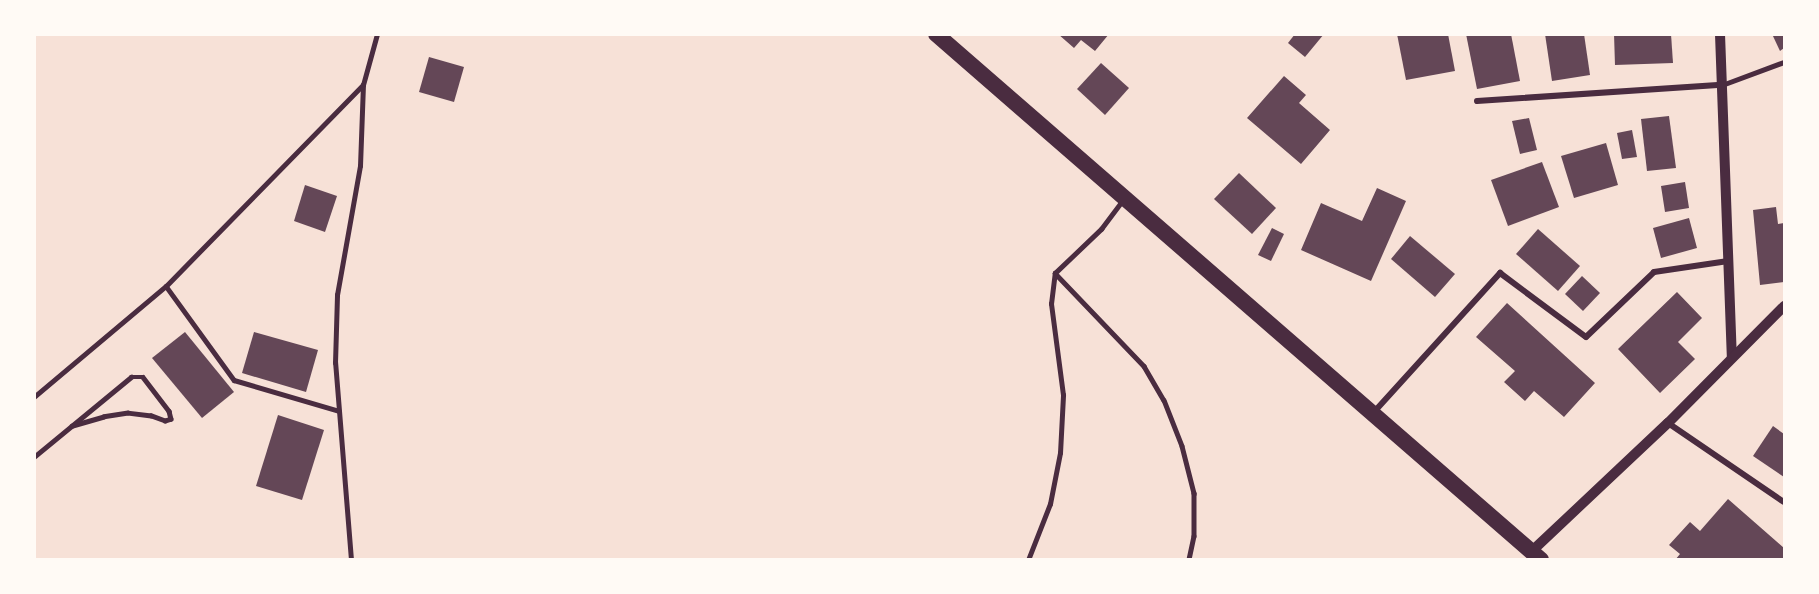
<!DOCTYPE html>
<html>
<head>
<meta charset="utf-8">
<style>
	body { margin:0 }
	#map { position:relative; width:1819px; height:594px; overflow:hidden; background:#f7e1d7; font-family:Raleway,sans-serif }
	div>[style] { position:absolute }
	.building>* { inset:0; background:#644757 }
	.service>* { height:4.5px; margin:-2.25px; padding:0 2.25px; transform-origin:2.25px; border-radius:2.25px; background:#4a2c40 }
	.minor>* { height:6px; margin:-3px; padding:0 3px; transform-origin:3px; border-radius:3px; background:#4a2c40 }
	.tertiary>* { height:10px; margin:-5px; padding:0 5px; transform-origin:5px; border-radius:5px; background:#4a2c40 }
	.trunk>* { height:16px; margin:-8px; padding:0 8px; transform-origin:8px; border-radius:8px; background:#4a2c40 }
	span { translate:-50% -50%; white-space:nowrap; text-align:center; line-height:1.15; -webkit-text-stroke:6px #fffaf5; paint-order:stroke }
	.frame { position:absolute; inset:0; border:36px solid #fffaf5; pointer-events:none }
</style>
</head>
<body>
<div id="map">
	<div class="building">
		<div style="clip-path:polygon(1058px 34px,1109px 34px,1095px 51px,1081px 40px,1074px 48px)"></div>
		<div style="clip-path:polygon(1295px 34px,1324px 34px,1305px 57px,1288px 43px)"></div>
		<div style="clip-path:polygon(1397px 34px,1448px 34px,1455px 71px,1406px 80px)"></div>
		<div style="clip-path:polygon(1466px 34px,1511px 34px,1520px 81px,1477px 89px)"></div>
		<div style="clip-path:polygon(1545px 34px,1584px 34px,1590px 75px,1552px 81px)"></div>
		<div style="clip-path:polygon(1614px 34px,1671px 34px,1673px 63px,1615px 65px)"></div>
		<div style="clip-path:polygon(1772px 34px,1784px 34px,1784px 48px,1780px 51px)"></div>
		<div style="clip-path:polygon(429px 57px,464px 67px,454px 102px,419px 92px)"></div>
		<div style="clip-path:polygon(1101px 63px,1129px 88px,1105px 115px,1077px 89px)"></div>
		<div style="clip-path:polygon(1284px 76px,1306px 95px,1299px 103px,1330px 130px,1301px 164px,1247px 118px)"></div>
		<div style="clip-path:polygon(1669px 116px,1676px 168px,1647px 171px,1641px 119px)"></div>
		<div style="clip-path:polygon(1529px 118px,1537px 150px,1520px 154px,1512px 121px)"></div>
		<div style="clip-path:polygon(1632px 130px,1637px 157px,1622px 159px,1617px 133px)"></div>
		<div style="clip-path:polygon(1606px 143px,1618px 185px,1574px 198px,1561px 156px)"></div>
		<div style="clip-path:polygon(1542px 162px,1559px 207px,1508px 226px,1491px 180px)"></div>
		<div style="clip-path:polygon(1239px 173px,1276px 208px,1252px 234px,1214px 199px)"></div>
		<div style="clip-path:polygon(1685px 182px,1689px 208px,1665px 212px,1661px 186px)"></div>
		<div style="clip-path:polygon(305px 185px,337px 196px,325px 232px,294px 221px)"></div>
		<div style="clip-path:polygon(1377px 188px,1406px 201px,1371px 281px,1301px 250px,1321px 203px,1362px 221px)"></div>
		<div style="clip-path:polygon(1776px 207px,1778px 224px,1784px 223px,1784px 282px,1760px 285px,1753px 210px)"></div>
		<div style="clip-path:polygon(1689px 218px,1697px 248px,1661px 258px,1653px 228px)"></div>
		<div style="clip-path:polygon(1272px 228px,1284px 234px,1271px 261px,1258px 255px)"></div>
		<div style="clip-path:polygon(1538px 229px,1580px 266px,1558px 291px,1516px 254px)"></div>
		<div style="clip-path:polygon(1410px 236px,1455px 274px,1435px 297px,1391px 259px)"></div>
		<div style="clip-path:polygon(1582px 276px,1600px 293px,1583px 311px,1565px 294px)"></div>
		<div style="clip-path:polygon(1677px 292px,1702px 318px,1678px 342px,1695px 359px,1660px 393px,1618px 349px)"></div>
		<div style="clip-path:polygon(1507px 303px,1595px 383px,1564px 417px,1534px 391px,1525px 401px,1504px 382px,1515px 371px,1476px 337px)"></div>
		<div style="clip-path:polygon(185px 332px,234px 392px,202px 418px,152px 358px)"></div>
		<div style="clip-path:polygon(254px 332px,318px 350px,306px 392px,242px 373px)"></div>
		<div style="clip-path:polygon(278px 415px,324px 430px,302px 500px,256px 486px)"></div>
		<div style="clip-path:polygon(1773px 426px,1784px 434px,1784px 477px,1753px 456px)"></div>
		<div style="clip-path:polygon(1728px 499px,1784px 548px,1784px 560px,1675px 560px,1680px 554px,1669px 545px,1690px 522px,1700px 531px)"></div>
	</div>
	<div class="service">
		<div style="left:1722px;top:85px;width:66px;rotate:-20.4deg"></div>
		<div style="left:1055px;top:273px;width:129px;rotate:46.3deg"></div>
		<div style="left:1144px;top:366px;width:39px;rotate:60deg"></div>
		<div style="left:1164px;top:400px;width:49px;rotate:68.6deg"></div>
		<div style="left:1182px;top:446px;width:49px;rotate:75.7deg"></div>
		<div style="left:1194px;top:493px;width:43px;rotate:90deg"></div>
		<div style="left:1194px;top:536px;width:25px;rotate:102deg"></div>
		<div style="left:166px;top:286px;width:116px;rotate:54.1deg"></div>
		<div style="left:234px;top:380px;width:109px;rotate:16.4deg"></div>
		<div style="left:34px;top:397px;width:172px;rotate:-40.1deg"></div>
		<div style="left:166px;top:286px;width:281px;rotate:-45.6deg"></div>
		<div style="left:363px;top:85px;width:53px;rotate:-74.6deg"></div>
		<div style="left:34px;top:457px;width:126px;rotate:-39.5deg"></div>
		<div style="left:131px;top:377px;width:12px"></div>
		<div style="left:143px;top:377px;width:43px;rotate:52.6deg"></div>
		<div style="left:169px;top:411px;width:8px;rotate:76deg"></div>
		<div style="left:171px;top:419px;width:6px;rotate:162deg"></div>
		<div style="left:165px;top:421px;width:15px;rotate:-160deg"></div>
		<div style="left:151px;top:416px;width:23px;rotate:-173deg"></div>
		<div style="left:128px;top:413px;width:24px;rotate:171deg"></div>
		<div style="left:104px;top:417px;width:33px;rotate:164deg"></div>
		<div style="left:351px;top:560px;width:198px;rotate:-94.6deg"></div>
		<div style="left:335px;top:363px;width:68px;rotate:-88.3deg"></div>
		<div style="left:337px;top:295px;width:131px;rotate:-79.9deg"></div>
		<div style="left:360px;top:166px;width:81px;rotate:-87.9deg"></div>
		<div style="left:1028px;top:560px;width:60px;rotate:-68.6deg"></div>
		<div style="left:1050px;top:504px;width:52px;rotate:-78.9deg"></div>
		<div style="left:1060px;top:453px;width:58px;rotate:-87deg"></div>
		<div style="left:1063px;top:395px;width:92px;rotate:-97.5deg"></div>
		<div style="left:1051px;top:304px;width:31px;rotate:-83deg"></div>
		<div style="left:1055px;top:273px;width:64px;rotate:-43.7deg"></div>
		<div style="left:1101px;top:229px;width:36px;rotate:-53deg"></div>
	</div>
	<div class="minor">
		<div style="left:1477px;top:101px;width:245px;rotate:-3.8deg"></div>
		<div style="left:1374px;top:412px;width:188px;rotate:-47.8deg"></div>
		<div style="left:1500px;top:273px;width:107px;rotate:36.7deg"></div>
		<div style="left:1586px;top:337px;width:94px;rotate:-43.7deg"></div>
		<div style="left:1654px;top:272px;width:75px;rotate:-8.5deg"></div>
		<div style="left:1668px;top:423px;width:140px;rotate:34.3deg"></div>
	</div>
	<div class="tertiary">
		<div style="left:1720px;top:34px;width:323px;rotate:87.9deg"></div>
		<div style="left:1532px;top:551px;width:187px;rotate:-43.3deg"></div>
		<div style="left:1668px;top:423px;width:165px;rotate:-45.2deg"></div>
	</div>
	<div class="trunk">
		<div style="left:936px;top:34px;width:802px;rotate:41deg"></div>
	</div>
	<div class="frame"></div>
</div>
</body>
</html>
